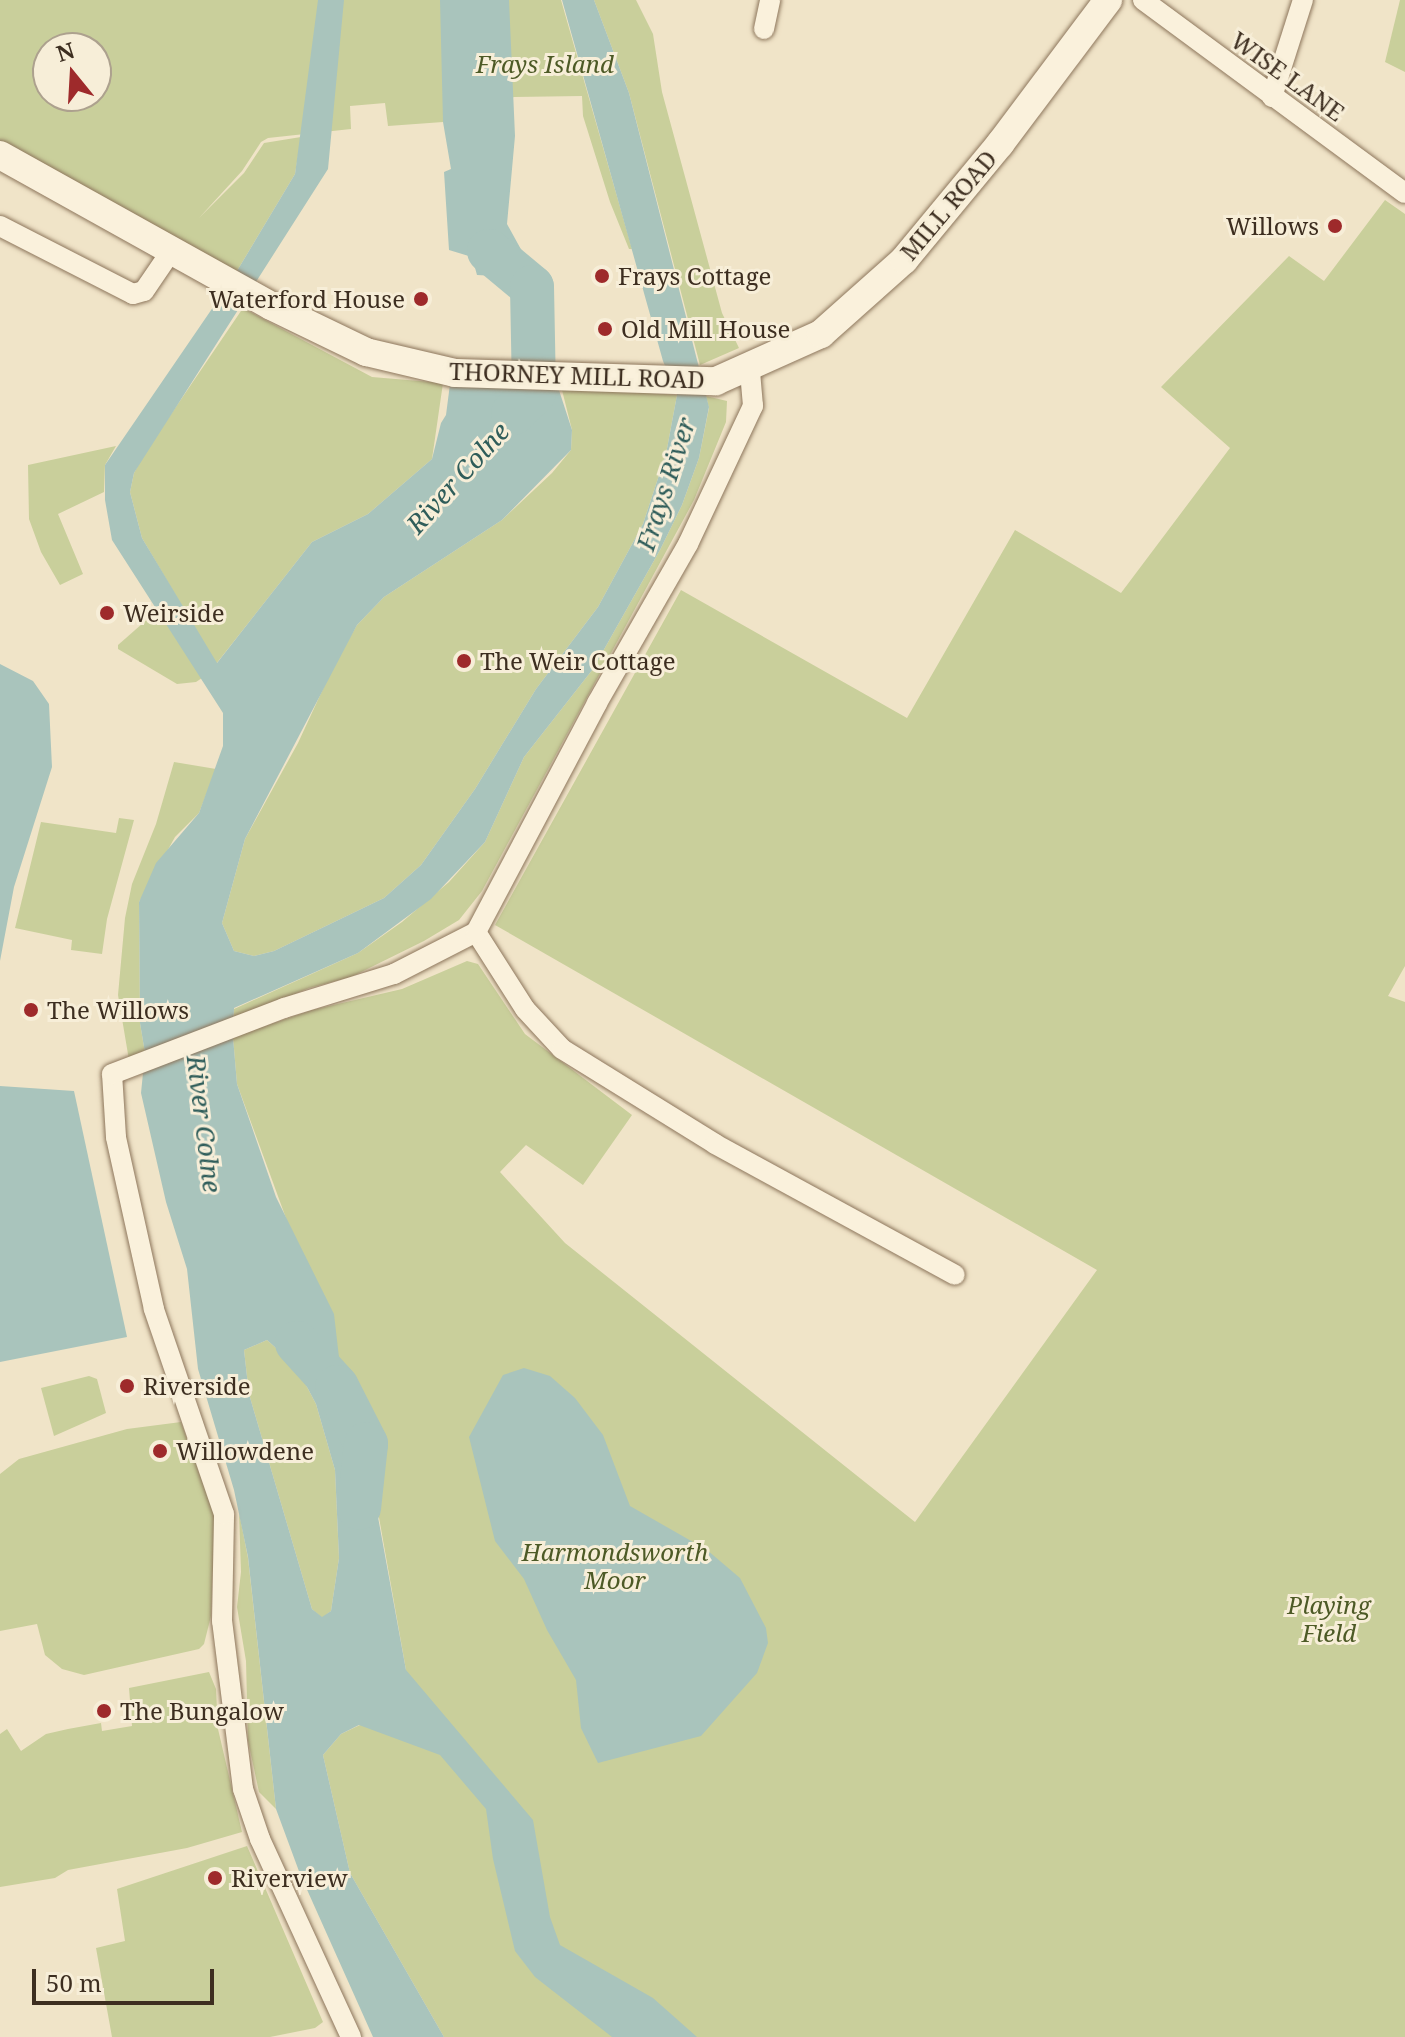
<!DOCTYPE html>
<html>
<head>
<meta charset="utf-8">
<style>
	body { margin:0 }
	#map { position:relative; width:1405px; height:2037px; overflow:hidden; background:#f0e4c8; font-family:"Noto Serif",serif }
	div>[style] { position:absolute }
	.green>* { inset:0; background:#c9cf9b }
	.water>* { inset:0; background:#a9c4bc }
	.river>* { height:44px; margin:-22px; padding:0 22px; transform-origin:22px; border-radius:22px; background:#a9c4bc }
	.roads { filter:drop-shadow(0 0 2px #8d765c) drop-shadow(0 0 2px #8d765c) }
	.street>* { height:20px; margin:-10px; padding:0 10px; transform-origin:10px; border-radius:10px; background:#faf1dc }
	.secondary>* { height:28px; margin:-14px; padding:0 14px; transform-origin:14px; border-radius:14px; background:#faf1dc }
	.dots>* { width:22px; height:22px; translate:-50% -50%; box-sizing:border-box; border:4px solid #f7eed8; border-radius:50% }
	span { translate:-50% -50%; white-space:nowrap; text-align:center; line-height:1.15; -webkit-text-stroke:6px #f7eed8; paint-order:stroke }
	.park-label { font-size:24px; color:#4d5a26; font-style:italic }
	.street-label { font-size:24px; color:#3d2e20 }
	.poi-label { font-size:24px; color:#3d2e20 }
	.right { translate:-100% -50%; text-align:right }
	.left { translate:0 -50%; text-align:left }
	.water-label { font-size:26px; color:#2f5d5a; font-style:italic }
	.north { position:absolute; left:32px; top:32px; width:80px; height:80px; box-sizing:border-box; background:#f7eed8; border:2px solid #ada18e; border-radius:50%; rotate:342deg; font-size:22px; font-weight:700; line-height:32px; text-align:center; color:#3d2e20 }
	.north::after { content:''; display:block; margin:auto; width:28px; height:36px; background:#9e2a2b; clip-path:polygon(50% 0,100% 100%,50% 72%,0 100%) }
	.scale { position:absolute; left:32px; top:1969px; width:182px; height:36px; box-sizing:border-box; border:4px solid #3d2e20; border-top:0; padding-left:10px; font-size:24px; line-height:28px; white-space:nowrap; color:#3d2e20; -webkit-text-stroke:6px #f7eed8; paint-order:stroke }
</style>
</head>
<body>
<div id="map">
	<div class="green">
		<div style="clip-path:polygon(evenodd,0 0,561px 0,632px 249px,629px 249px,610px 202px,583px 116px,582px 96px,514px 97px,443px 122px,388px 126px,385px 103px,350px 106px,351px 129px,268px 138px,261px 142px,242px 171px,199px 218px,244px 173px,264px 143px,301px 137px,295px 174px,231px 281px,0 146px,0 0,48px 48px,96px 48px,96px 96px,48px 96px,48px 48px)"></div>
		<div style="clip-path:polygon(594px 0,636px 0,653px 34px,662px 92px,722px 313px,739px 348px,700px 365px,629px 93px)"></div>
		<div style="clip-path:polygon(1400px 0,1405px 0,1405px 72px,1385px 62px)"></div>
		<div style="clip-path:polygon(1385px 200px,1405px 214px,1405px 966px,1388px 996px,1405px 1002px,1405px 2037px,444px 2037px,350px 1873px,323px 1755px,341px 1734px,360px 1725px,406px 1670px,366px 1444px,337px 1387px,340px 1366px,237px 1084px,233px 1037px,312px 1010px,402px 989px,467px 961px,478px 964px,525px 1034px,632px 1115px,583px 1185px,526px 1145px,500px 1172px,565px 1243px,915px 1522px,1097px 1270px,495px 925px,681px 590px,907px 718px,1015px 530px,1121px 593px,1230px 448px,1161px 387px,1289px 256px,1324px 281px)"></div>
		<div style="clip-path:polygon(243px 308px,372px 377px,443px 383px,432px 459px,368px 514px,312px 542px,216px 664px,142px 538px,130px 492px,134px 473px,146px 451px)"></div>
		<div style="clip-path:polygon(561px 386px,677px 395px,666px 454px,643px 524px,598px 607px,536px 689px,475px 789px,421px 865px,384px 898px,274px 951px,254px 956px,234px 951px,222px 923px,245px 839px,298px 743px,335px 663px,357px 625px,384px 597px,502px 520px,552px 473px,571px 450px,572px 430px)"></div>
		<div style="clip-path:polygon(706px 396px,727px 401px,726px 422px,694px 500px,482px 891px,459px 920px,424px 941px,351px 977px,309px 988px,234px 1020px,234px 1009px,358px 953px,402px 922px,449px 882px,485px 842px,524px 757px,593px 669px,660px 550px,682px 505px,699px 458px,709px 408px)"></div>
		<div style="clip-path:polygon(116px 446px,105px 465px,104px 492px,58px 514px,83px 574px,60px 585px,41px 552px,29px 519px,28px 465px)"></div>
		<div style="clip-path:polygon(159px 609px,202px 678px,196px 682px,177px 684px,118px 649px,118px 645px)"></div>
		<div style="clip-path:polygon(174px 762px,216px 769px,199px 813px,175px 837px,139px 902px,140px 1023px,145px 1053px,129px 1060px,118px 995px,125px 918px,132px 884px,156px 824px)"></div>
		<div style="clip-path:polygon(119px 818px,134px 820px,107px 919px,102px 954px,71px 950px,72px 940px,15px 928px,41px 822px,116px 833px)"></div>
		<div style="clip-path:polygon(267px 1340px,296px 1366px,316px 1404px,335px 1470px,339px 1558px,331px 1611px,322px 1618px,312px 1609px,249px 1394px,244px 1350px)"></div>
		<div style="clip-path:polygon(89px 1376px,97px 1379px,106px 1413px,54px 1436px,41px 1388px)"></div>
		<div style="clip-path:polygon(181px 1422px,215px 1517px,211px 1616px,204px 1644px,199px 1649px,84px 1675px,62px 1669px,45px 1655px,37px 1624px,0 1631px,0 1474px,19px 1459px,127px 1429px)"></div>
		<div style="clip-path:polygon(239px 1512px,248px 1558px,276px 1809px,259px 1792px,248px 1741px,246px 1661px,237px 1607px,241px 1572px)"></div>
		<div style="clip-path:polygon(209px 1672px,216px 1689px,218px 1729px,242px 1832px,187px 1848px,68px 1870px,55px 1878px,0 1887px,0 1734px,7px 1729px,21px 1751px,46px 1734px,68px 1729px,101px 1723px,102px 1731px,132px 1726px,129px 1688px)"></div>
		<div style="clip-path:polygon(247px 1846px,323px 2022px,315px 2028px,270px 2037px,112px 2037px,96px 1948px,125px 1941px,117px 1889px)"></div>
	</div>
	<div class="water">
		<div style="clip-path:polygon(evenodd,318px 0,344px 0,328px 169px,134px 473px,130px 492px,142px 538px,217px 663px,312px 542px,368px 514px,432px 459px,441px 423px,446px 415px,450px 384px,558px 387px,572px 430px,571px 450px,502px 520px,384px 597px,357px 625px,245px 839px,222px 923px,234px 951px,254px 956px,274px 951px,384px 898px,421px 865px,475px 789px,536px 689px,598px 607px,643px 524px,666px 454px,677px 395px,663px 361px,562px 0,594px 0,629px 93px,709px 407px,699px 458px,682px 505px,660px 550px,593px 669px,524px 757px,485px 842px,431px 899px,358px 953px,234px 1008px,233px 1037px,237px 1084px,276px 1197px,334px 1314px,340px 1366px,337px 1387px,365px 1446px,406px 1670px,533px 1820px,550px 1917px,560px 1945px,653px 1998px,697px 2037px,612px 2037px,535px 1977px,515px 1951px,493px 1859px,486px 1809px,440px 1755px,359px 1725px,341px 1734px,323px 1755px,350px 1873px,444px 2037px,373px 2037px,300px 1874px,276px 1809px,248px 1557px,234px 1490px,198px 1369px,187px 1269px,166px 1202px,141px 1093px,145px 1053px,140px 1023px,139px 902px,156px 863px,199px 813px,223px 746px,223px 713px,112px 540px,105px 500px,105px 465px,231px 281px,295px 174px,318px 0,267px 1340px,296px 1366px,316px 1404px,335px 1470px,339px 1558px,331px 1611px,322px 1617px,312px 1609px,249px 1394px,244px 1350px,267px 1340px)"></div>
		<div style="clip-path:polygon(440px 0,509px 0,515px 136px,507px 224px,544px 291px,523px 291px,514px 277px,477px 275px,472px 257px,449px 250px,444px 172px,451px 169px,443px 122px)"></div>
		<div style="clip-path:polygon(0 664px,33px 681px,49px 704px,52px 767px,14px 887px,0 961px)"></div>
		<div style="clip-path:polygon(0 1086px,74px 1091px,127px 1337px,0 1362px)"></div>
		<div style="clip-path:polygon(524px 1368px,550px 1376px,575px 1398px,603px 1435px,630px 1506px,707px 1550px,740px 1578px,766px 1628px,768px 1643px,757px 1673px,701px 1736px,598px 1763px,581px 1728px,576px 1680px,547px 1630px,524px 1579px,495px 1541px,469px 1437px,503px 1375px)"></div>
	</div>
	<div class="river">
		<div style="left:489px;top:251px;width:56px;rotate:39.9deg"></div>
		<div style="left:532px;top:287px;width:106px;rotate:88.9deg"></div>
		<div style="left:534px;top:393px;width:29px;rotate:136deg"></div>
		<div style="left:297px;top:1343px;width:59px;rotate:47.7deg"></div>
		<div style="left:337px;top:1387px;width:64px;rotate:63deg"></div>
		<div style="left:366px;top:1444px;width:64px;rotate:96.2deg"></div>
	</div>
	<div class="roads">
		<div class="street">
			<div style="left:1143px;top:0;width:325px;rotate:36.4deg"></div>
			<div style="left:764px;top:29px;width:30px;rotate:-78deg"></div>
			<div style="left:1272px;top:97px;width:102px;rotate:-72.3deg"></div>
			<div style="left:0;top:226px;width:149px;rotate:27.1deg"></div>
			<div style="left:133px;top:294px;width:11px;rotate:-15deg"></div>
			<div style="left:144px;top:291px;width:50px;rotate:-55.7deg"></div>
			<div style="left:476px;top:932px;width:91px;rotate:57.5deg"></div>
			<div style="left:525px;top:1009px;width:54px;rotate:47.2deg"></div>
			<div style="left:562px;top:1049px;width:180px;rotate:31.8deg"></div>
			<div style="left:715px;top:1144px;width:273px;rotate:28.6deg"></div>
			<div style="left:351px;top:2037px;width:218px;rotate:-114.7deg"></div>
			<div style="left:260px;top:1839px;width:53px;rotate:-108.8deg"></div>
			<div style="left:243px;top:1789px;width:169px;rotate:-97.1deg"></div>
			<div style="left:222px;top:1621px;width:107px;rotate:-88.9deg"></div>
			<div style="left:224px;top:1514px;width:217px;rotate:-108.9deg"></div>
			<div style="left:154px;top:1309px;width:176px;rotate:-102.5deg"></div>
			<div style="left:116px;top:1137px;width:63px;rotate:-93.6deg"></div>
			<div style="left:112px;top:1074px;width:184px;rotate:-21deg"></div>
			<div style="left:284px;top:1008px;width:115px;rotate:-17.2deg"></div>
			<div style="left:394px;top:974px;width:92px;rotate:-27.1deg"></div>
			<div style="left:476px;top:932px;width:259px;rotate:-62.1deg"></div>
			<div style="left:597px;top:703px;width:183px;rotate:-60.2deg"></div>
			<div style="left:688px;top:544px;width:153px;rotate:-64.8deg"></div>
			<div style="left:753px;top:406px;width:38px;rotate:-95deg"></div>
		</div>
		<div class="secondary">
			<div style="left:0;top:155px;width:310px;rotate:29.1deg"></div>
			<div style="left:271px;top:306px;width:106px;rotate:25.8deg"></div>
			<div style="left:366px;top:352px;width:91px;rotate:13.3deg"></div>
			<div style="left:455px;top:373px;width:261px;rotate:1.8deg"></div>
			<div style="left:716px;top:381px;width:115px;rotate:-24.1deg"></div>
			<div style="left:821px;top:334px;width:111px;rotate:-41.7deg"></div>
			<div style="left:904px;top:260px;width:151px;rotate:-50.4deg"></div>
			<div style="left:1000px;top:144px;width:180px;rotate:-53.1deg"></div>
		</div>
	</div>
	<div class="dots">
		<div style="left:1335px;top:226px;background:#9e2a2b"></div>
		<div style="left:602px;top:276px;background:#9e2a2b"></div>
		<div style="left:421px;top:299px;background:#9e2a2b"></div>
		<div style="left:605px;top:329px;background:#9e2a2b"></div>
		<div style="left:107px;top:613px;background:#9e2a2b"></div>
		<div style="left:464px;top:661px;background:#9e2a2b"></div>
		<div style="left:31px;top:1010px;background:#9e2a2b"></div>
		<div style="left:127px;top:1386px;background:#9e2a2b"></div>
		<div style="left:160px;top:1451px;background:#9e2a2b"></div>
		<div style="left:104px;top:1711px;background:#9e2a2b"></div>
		<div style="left:215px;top:1878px;background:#9e2a2b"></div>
	</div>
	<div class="park-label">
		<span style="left:545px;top:64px">Frays Island</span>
		<span style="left:615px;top:1566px">Harmondsworth<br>Moor</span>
		<span style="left:1329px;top:1619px">Playing<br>Field</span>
	</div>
	<div class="street-label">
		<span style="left:1288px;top:76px;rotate:36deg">WISE LANE</span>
		<span style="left:948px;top:205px;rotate:-50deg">MILL ROAD</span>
		<span style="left:577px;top:375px;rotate:2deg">THORNEY MILL ROAD</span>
	</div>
	<div class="poi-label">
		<span class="right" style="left:1319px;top:226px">Willows</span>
		<span class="left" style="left:618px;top:276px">Frays Cottage</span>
		<span class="right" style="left:405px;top:299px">Waterford House</span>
		<span class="left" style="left:621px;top:329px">Old Mill House</span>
		<span class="left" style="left:123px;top:613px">Weirside</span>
		<span class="left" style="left:480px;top:661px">The Weir Cottage</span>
		<span class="left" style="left:47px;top:1010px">The Willows</span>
		<span class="left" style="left:143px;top:1386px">Riverside</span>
		<span class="left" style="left:176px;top:1451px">Willowdene</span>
		<span class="left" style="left:120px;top:1711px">The Bungalow</span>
		<span class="left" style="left:231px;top:1878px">Riverview</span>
	</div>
	<div class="water-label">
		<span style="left:458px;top:478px;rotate:-48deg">River Colne</span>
		<span style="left:666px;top:484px;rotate:-72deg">Frays River</span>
		<span style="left:204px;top:1124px;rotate:83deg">River Colne</span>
	</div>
	<div class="north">N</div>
	<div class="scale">50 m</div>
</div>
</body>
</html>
